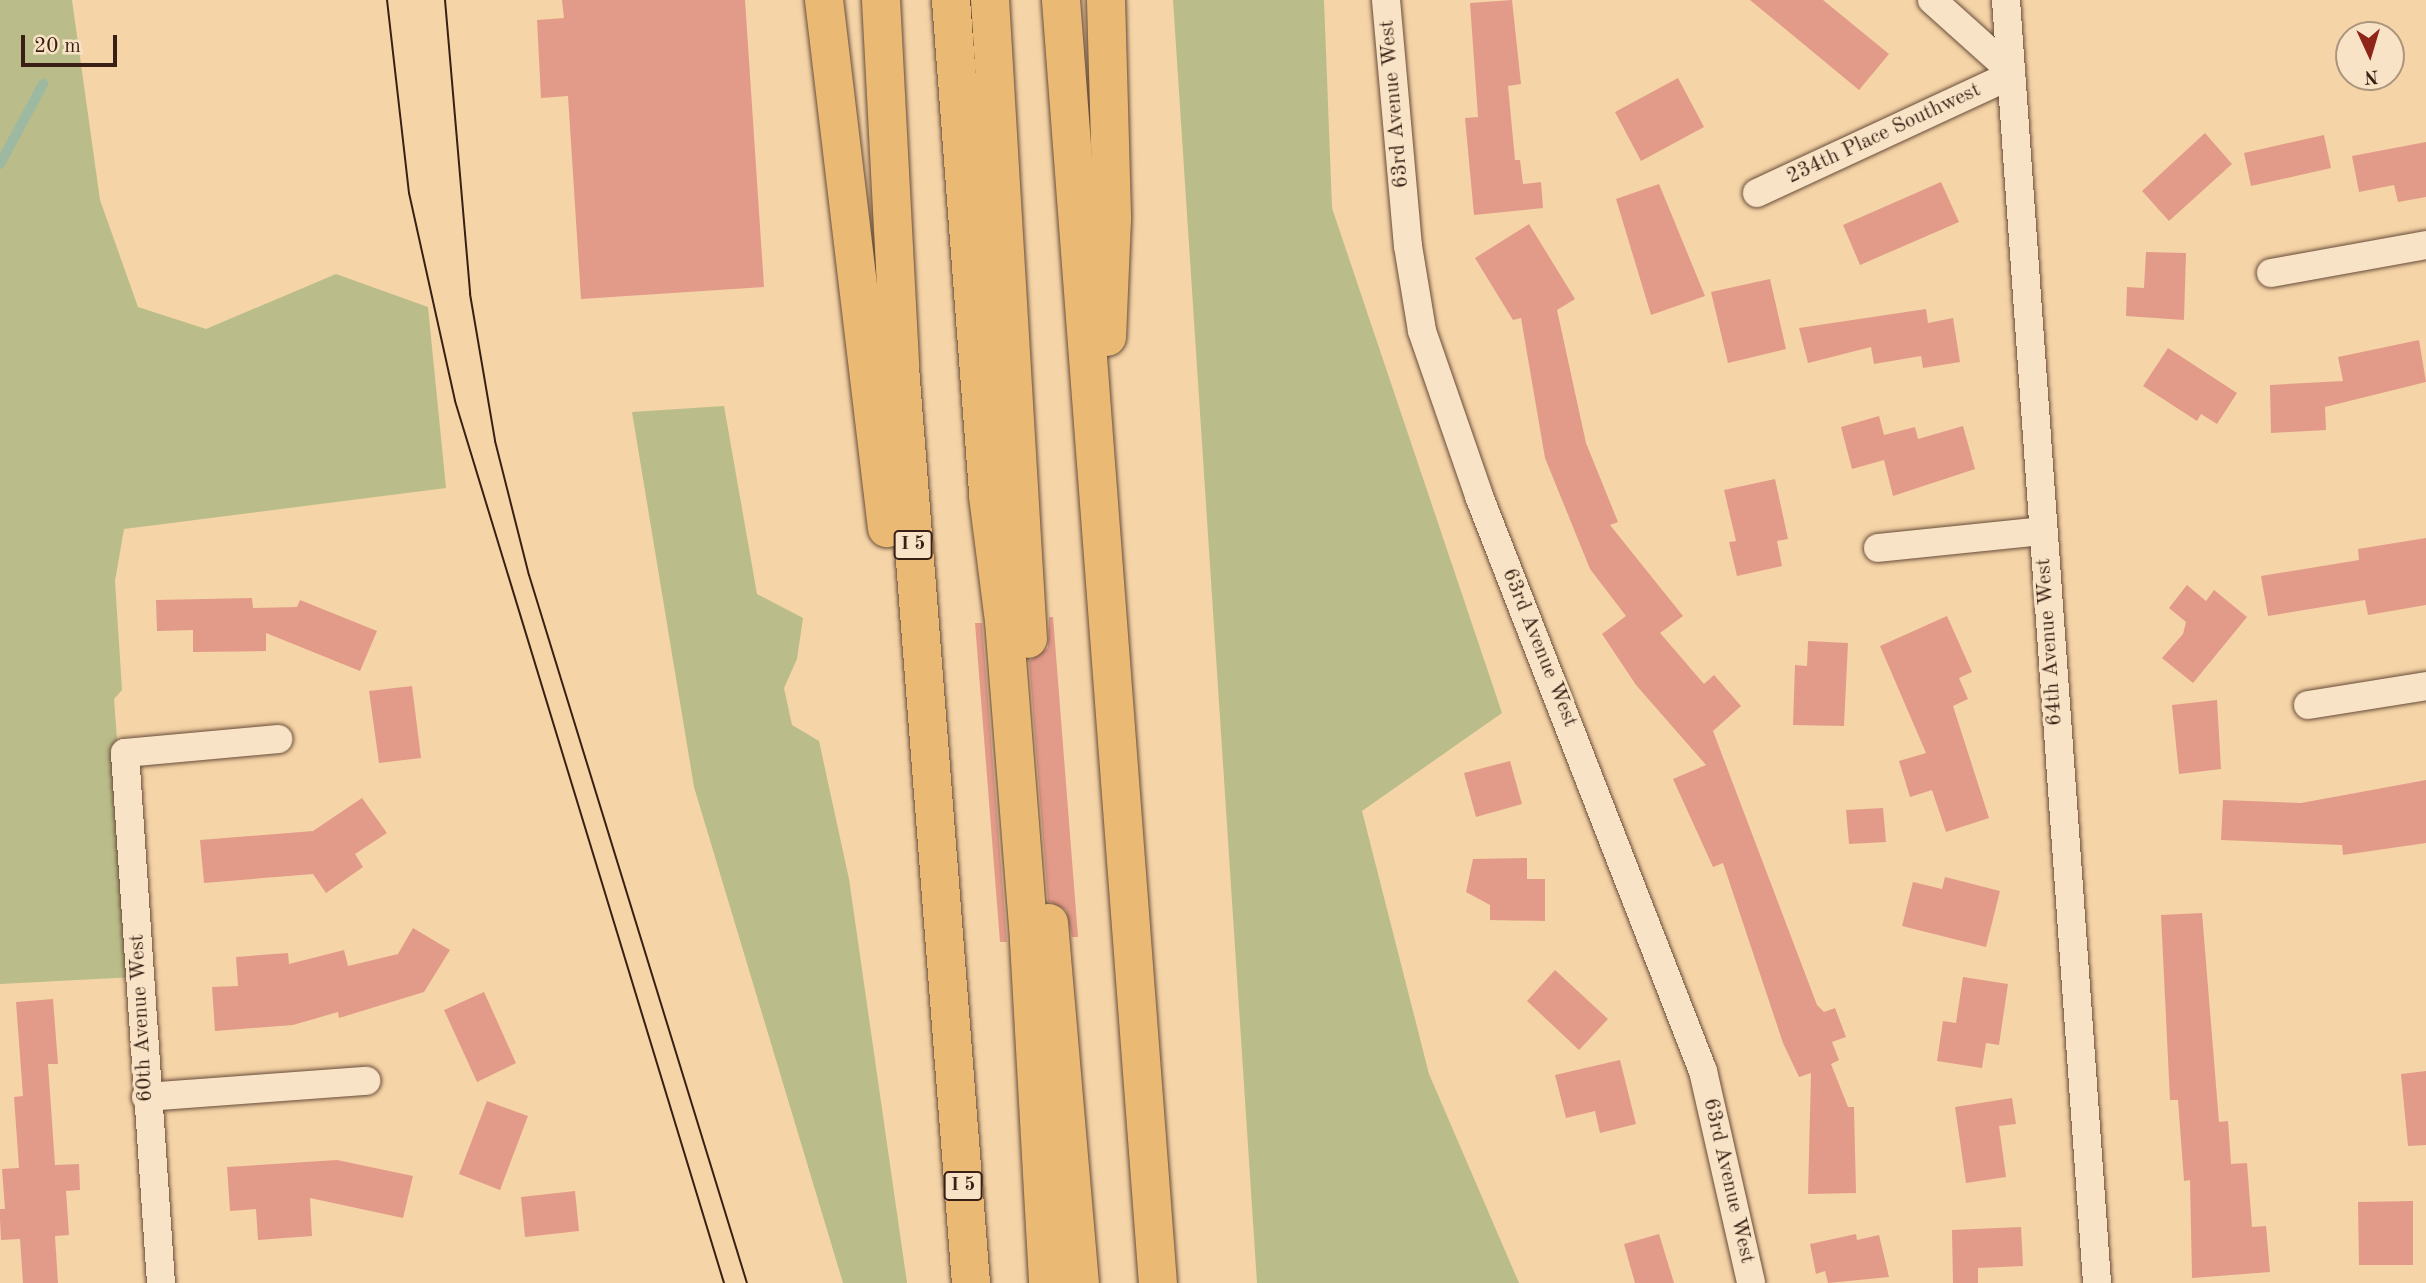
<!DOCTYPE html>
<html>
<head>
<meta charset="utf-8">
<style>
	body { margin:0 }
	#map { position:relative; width:2426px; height:1283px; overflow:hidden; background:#f5d4a7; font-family:"Old Standard TT",serif }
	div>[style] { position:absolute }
	.green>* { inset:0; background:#babd89 }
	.stream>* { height:10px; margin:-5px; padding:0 5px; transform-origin:5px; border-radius:5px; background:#9db9a2 }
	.building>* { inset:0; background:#e39b89 }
	.roads { filter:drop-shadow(0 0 2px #684c39) drop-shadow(0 0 2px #684c39) }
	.minor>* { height:28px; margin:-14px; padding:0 14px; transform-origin:14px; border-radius:14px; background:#f8e3c6 }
	.motorway>* { height:38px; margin:-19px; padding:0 19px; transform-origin:19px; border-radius:19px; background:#eaba74 }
	.tram>* { height:2px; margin:-1px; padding:0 1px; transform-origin:1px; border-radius:1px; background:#391f14 }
	span { translate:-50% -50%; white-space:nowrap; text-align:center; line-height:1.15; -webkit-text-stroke:6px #f8e3c6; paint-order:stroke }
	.shield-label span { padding:2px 5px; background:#f8e3c6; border:2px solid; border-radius:5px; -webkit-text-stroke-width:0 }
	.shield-label { font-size:19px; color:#391f14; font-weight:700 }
	.street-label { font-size:21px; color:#391f14 }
	.north { position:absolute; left:2335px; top:21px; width:70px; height:70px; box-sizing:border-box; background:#f8e3c6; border:2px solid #ac957f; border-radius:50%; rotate:176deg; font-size:19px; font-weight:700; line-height:28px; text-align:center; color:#391f14 }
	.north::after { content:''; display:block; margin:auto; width:24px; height:32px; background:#8f2418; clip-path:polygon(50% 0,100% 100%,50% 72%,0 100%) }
	.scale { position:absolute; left:21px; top:35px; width:96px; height:32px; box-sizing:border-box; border:4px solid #391f14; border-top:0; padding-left:9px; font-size:21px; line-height:24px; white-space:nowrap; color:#391f14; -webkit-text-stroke:5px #f8e3c6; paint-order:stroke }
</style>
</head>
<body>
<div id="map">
	<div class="green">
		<div style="clip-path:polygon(0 0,72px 0,100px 200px,138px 307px,206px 329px,336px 274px,428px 307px,446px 488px,124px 529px,115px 581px,122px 690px,114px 699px,135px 977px,0 984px)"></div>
		<div style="clip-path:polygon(1173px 0,1324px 0,1332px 208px,1502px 713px,1362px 811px,1429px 1074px,1519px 1283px,1257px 1283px)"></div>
		<div style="clip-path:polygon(724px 406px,757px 594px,803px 618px,797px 659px,784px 688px,792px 725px,819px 741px,849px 879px,907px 1283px,843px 1283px,694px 787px,632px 412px)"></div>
	</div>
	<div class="stream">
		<div style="left:0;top:164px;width:91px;rotate:-61.7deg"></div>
	</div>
	<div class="building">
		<div style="clip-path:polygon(562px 0,745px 0,764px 287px,581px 299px,568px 96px,541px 98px,537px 20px,564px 18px)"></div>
		<div style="clip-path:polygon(1512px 0,1521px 84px,1508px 86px,1515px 160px,1520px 160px,1523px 184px,1541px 182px,1543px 208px,1474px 215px,1465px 118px,1478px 117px,1470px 3px)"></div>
		<div style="clip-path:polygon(1750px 0,1823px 0,1889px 54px,1859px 90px)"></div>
		<div style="clip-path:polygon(1678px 78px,1704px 127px,1641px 161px,1615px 112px)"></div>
		<div style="clip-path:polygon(2205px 133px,2232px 164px,2169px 221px,2142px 191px)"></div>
		<div style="clip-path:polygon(2324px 135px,2331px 168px,2251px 186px,2244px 153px)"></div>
		<div style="clip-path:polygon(2426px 142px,2426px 197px,2398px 202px,2394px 185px,2359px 192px,2352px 156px)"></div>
		<div style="clip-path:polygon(1941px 182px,1959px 222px,1860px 265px,1843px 225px)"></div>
		<div style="clip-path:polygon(1659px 184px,1705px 296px,1651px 315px,1616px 199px)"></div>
		<div style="clip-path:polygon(1529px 224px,1575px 299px,1557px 310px,1586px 443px,1618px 522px,1610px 525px,1683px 616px,1660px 633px,1704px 684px,1714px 675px,1741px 706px,1713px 731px,1817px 1005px,1824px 1012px,1835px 1008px,1846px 1037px,1832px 1042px,1839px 1060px,1831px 1064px,1848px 1107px,1854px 1107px,1856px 1193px,1808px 1194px,1811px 1073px,1799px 1077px,1783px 1043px,1723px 863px,1713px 867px,1673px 779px,1706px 765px,1636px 685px,1602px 634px,1626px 616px,1590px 569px,1545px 458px,1521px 318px,1513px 320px,1475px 258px)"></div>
		<div style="clip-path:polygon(2146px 252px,2186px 253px,2184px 320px,2126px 316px,2127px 287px,2144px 288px)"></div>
		<div style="clip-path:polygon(1770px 279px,1786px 349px,1728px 363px,1711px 292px)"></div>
		<div style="clip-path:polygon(1926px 309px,1928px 323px,1953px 318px,1960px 362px,1923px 368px,1921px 356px,1874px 364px,1871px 347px,1808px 363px,1799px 328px)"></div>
		<div style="clip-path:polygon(2419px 340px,2426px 382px,2325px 407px,2326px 430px,2271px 433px,2270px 385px,2343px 381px,2338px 357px)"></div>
		<div style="clip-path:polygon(2168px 348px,2237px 393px,2217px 424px,2201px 414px,2197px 421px,2143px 386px)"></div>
		<div style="clip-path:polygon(1879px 416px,1884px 435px,1915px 427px,1918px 439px,1963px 426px,1975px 469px,1893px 496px,1884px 460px,1852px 469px,1841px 427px)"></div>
		<div style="clip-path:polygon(1775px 479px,1788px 539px,1777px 541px,1782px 566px,1737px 576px,1729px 542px,1736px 541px,1724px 490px)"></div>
		<div style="clip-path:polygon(2426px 538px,2426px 605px,2368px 615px,2365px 600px,2268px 616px,2261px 576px,2359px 560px,2358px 549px)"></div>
		<div style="clip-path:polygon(2187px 585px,2206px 601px,2214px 590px,2247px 617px,2193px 683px,2162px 658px,2183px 634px,2186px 622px,2169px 608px)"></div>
		<div style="clip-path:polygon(252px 598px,253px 608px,297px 607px,300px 600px,377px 631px,360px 671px,266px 633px,266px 651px,193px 652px,193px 630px,157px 631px,156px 600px)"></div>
		<div style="clip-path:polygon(1947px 616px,1972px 672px,1959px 678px,1968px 699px,1953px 706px,1989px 818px,1946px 832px,1932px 790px,1910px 797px,1899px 761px,1926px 753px,1880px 646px)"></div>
		<div style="clip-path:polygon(1049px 617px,1053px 617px,1078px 937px,1072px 937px,1066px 910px,1048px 901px,1029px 661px,1048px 648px)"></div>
		<div style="clip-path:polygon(975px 623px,982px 623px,1007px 942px,1000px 942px)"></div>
		<div style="clip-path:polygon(1808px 641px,1848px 643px,1844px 726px,1793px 725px,1795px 665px,1807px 666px)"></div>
		<div style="clip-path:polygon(412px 686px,421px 758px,379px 763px,369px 691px)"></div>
		<div style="clip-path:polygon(2217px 700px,2221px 769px,2179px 774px,2172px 705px)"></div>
		<div style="clip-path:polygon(1510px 761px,1522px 804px,1476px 817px,1464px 773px)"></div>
		<div style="clip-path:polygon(2426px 780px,2426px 843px,2343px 855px,2342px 845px,2221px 840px,2223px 800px,2301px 803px)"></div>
		<div style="clip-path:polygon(362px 798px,387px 833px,355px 854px,363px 867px,326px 893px,313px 874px,204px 883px,200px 840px,313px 831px)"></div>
		<div style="clip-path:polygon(1883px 808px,1886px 842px,1849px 844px,1846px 810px)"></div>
		<div style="clip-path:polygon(1527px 858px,1527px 879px,1545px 879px,1545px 921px,1490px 920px,1490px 905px,1466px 892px,1473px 859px)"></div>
		<div style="clip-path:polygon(1945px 877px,2000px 891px,1986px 947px,1902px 926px,1913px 882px,1942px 889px)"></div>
		<div style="clip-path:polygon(2202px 913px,2219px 1122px,2228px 1121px,2231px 1164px,2247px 1163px,2252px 1227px,2266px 1226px,2270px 1272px,2192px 1278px,2190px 1180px,2184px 1181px,2178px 1100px,2170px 1100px,2161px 915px)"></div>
		<div style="clip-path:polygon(413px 928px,450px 950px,424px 992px,339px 1018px,338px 1012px,293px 1025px,215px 1031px,212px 987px,238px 986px,236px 957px,288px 953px,289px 964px,344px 950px,348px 966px,398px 954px)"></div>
		<div style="clip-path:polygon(1555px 970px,1608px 1019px,1579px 1050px,1527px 1001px)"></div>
		<div style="clip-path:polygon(1963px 977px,2008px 984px,1999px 1045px,1986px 1043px,1982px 1068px,1937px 1061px,1943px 1021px,1956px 1023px)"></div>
		<div style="clip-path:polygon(484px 992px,516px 1063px,477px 1082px,444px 1010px)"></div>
		<div style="clip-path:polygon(53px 999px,58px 1064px,48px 1064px,55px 1165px,79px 1164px,80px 1190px,66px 1191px,69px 1235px,55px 1236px,58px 1283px,23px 1283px,20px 1239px,1px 1240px,0 1219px,0 1209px,5px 1209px,2px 1169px,19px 1168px,14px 1097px,23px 1096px,16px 1002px)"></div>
		<div style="clip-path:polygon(1620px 1060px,1636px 1124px,1600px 1133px,1595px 1111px,1566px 1118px,1555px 1075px)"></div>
		<div style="clip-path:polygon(2426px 1071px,2426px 1145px,2408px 1146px,2401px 1074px)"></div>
		<div style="clip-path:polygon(2012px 1098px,2016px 1124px,1999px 1126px,2006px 1177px,1966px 1183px,1955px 1107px)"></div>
		<div style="clip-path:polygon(487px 1101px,528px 1116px,500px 1190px,459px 1174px)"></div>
		<div style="clip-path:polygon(337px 1160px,413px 1176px,403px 1218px,310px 1198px,312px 1236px,258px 1240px,256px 1209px,230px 1211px,227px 1167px)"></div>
		<div style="clip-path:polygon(575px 1191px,579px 1231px,525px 1237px,521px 1197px)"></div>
		<div style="clip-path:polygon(2413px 1201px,2413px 1265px,2359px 1265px,2358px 1202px)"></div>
		<div style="clip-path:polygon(2021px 1227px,2023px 1266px,1978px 1268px,1978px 1283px,1953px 1283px,1952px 1230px)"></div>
		<div style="clip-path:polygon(1659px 1234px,1674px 1283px,1635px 1283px,1624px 1244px)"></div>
		<div style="clip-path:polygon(1856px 1234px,1857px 1240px,1879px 1235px,1889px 1277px,1828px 1283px,1825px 1271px,1816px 1274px,1810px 1244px)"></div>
	</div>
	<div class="roads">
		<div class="minor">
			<div style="left:1386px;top:0;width:247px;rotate:84.9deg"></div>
			<div style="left:1408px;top:246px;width:86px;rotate:80.6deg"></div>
			<div style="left:1422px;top:331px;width:175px;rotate:70.9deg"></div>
			<div style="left:1479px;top:496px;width:617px;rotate:68.72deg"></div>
			<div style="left:1703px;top:1071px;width:217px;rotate:77.2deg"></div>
			<div style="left:1932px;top:0;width:106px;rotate:41.9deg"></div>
			<div style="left:2006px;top:0;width:1286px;rotate:85.94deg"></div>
			<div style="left:1757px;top:193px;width:280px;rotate:-24.9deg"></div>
			<div style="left:2271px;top:273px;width:158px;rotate:-10.2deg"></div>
			<div style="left:1878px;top:548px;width:165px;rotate:-5.9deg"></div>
			<div style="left:2308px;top:705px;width:120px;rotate:-9.1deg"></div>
			<div style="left:146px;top:1097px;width:221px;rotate:-4.2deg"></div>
			<div style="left:161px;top:1283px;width:531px;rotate:-93.89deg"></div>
			<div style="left:125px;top:753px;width:154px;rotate:-5.2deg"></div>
		</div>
		<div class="motorway">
			<div style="left:824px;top:0;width:532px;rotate:83.2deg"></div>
			<div style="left:881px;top:0;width:367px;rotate:87deg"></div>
			<div style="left:900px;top:367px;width:919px;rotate:85.57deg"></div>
			<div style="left:951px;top:0;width:497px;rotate:85.7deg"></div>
			<div style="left:988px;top:496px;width:126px;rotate:82.7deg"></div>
			<div style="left:1004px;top:621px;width:321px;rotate:85.5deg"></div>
			<div style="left:1029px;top:941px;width:343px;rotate:86.8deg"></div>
			<div style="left:990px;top:0;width:640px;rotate:86.6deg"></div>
			<div style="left:1061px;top:0;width:1287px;rotate:85.68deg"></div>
			<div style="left:1106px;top:0;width:219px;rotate:88.4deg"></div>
			<div style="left:1112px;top:219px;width:118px;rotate:92.4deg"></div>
			<div style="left:1049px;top:923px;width:361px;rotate:85.1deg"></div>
		</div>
	</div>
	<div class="tram">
		<div style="left:387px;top:0;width:194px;rotate:83.5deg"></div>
		<div style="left:409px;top:193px;width:213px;rotate:77.5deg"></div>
		<div style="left:455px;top:401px;width:922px;rotate:73.04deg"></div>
		<div style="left:445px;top:0;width:295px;rotate:85.1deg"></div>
		<div style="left:470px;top:294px;width:149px;rotate:80.3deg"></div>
		<div style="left:495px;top:441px;width:138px;rotate:75.8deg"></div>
		<div style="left:529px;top:575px;width:741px;rotate:72.89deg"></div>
	</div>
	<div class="shield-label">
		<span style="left:913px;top:545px">I 5</span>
		<span style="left:963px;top:1186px">I 5</span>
	</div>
	<div class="street-label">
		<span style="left:1395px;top:104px;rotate:-95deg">63rd Avenue West</span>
		<span style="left:1884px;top:134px;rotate:-25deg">234th Place Southwest</span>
		<span style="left:2050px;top:642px;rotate:-94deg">64th Avenue West</span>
		<span style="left:1539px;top:648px;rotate:68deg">63rd Avenue West</span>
		<span style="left:142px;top:1018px;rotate:-93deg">60th Avenue West</span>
		<span style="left:1728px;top:1181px;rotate:77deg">63rd Avenue West</span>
	</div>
	<div class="north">N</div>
	<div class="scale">20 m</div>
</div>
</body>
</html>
